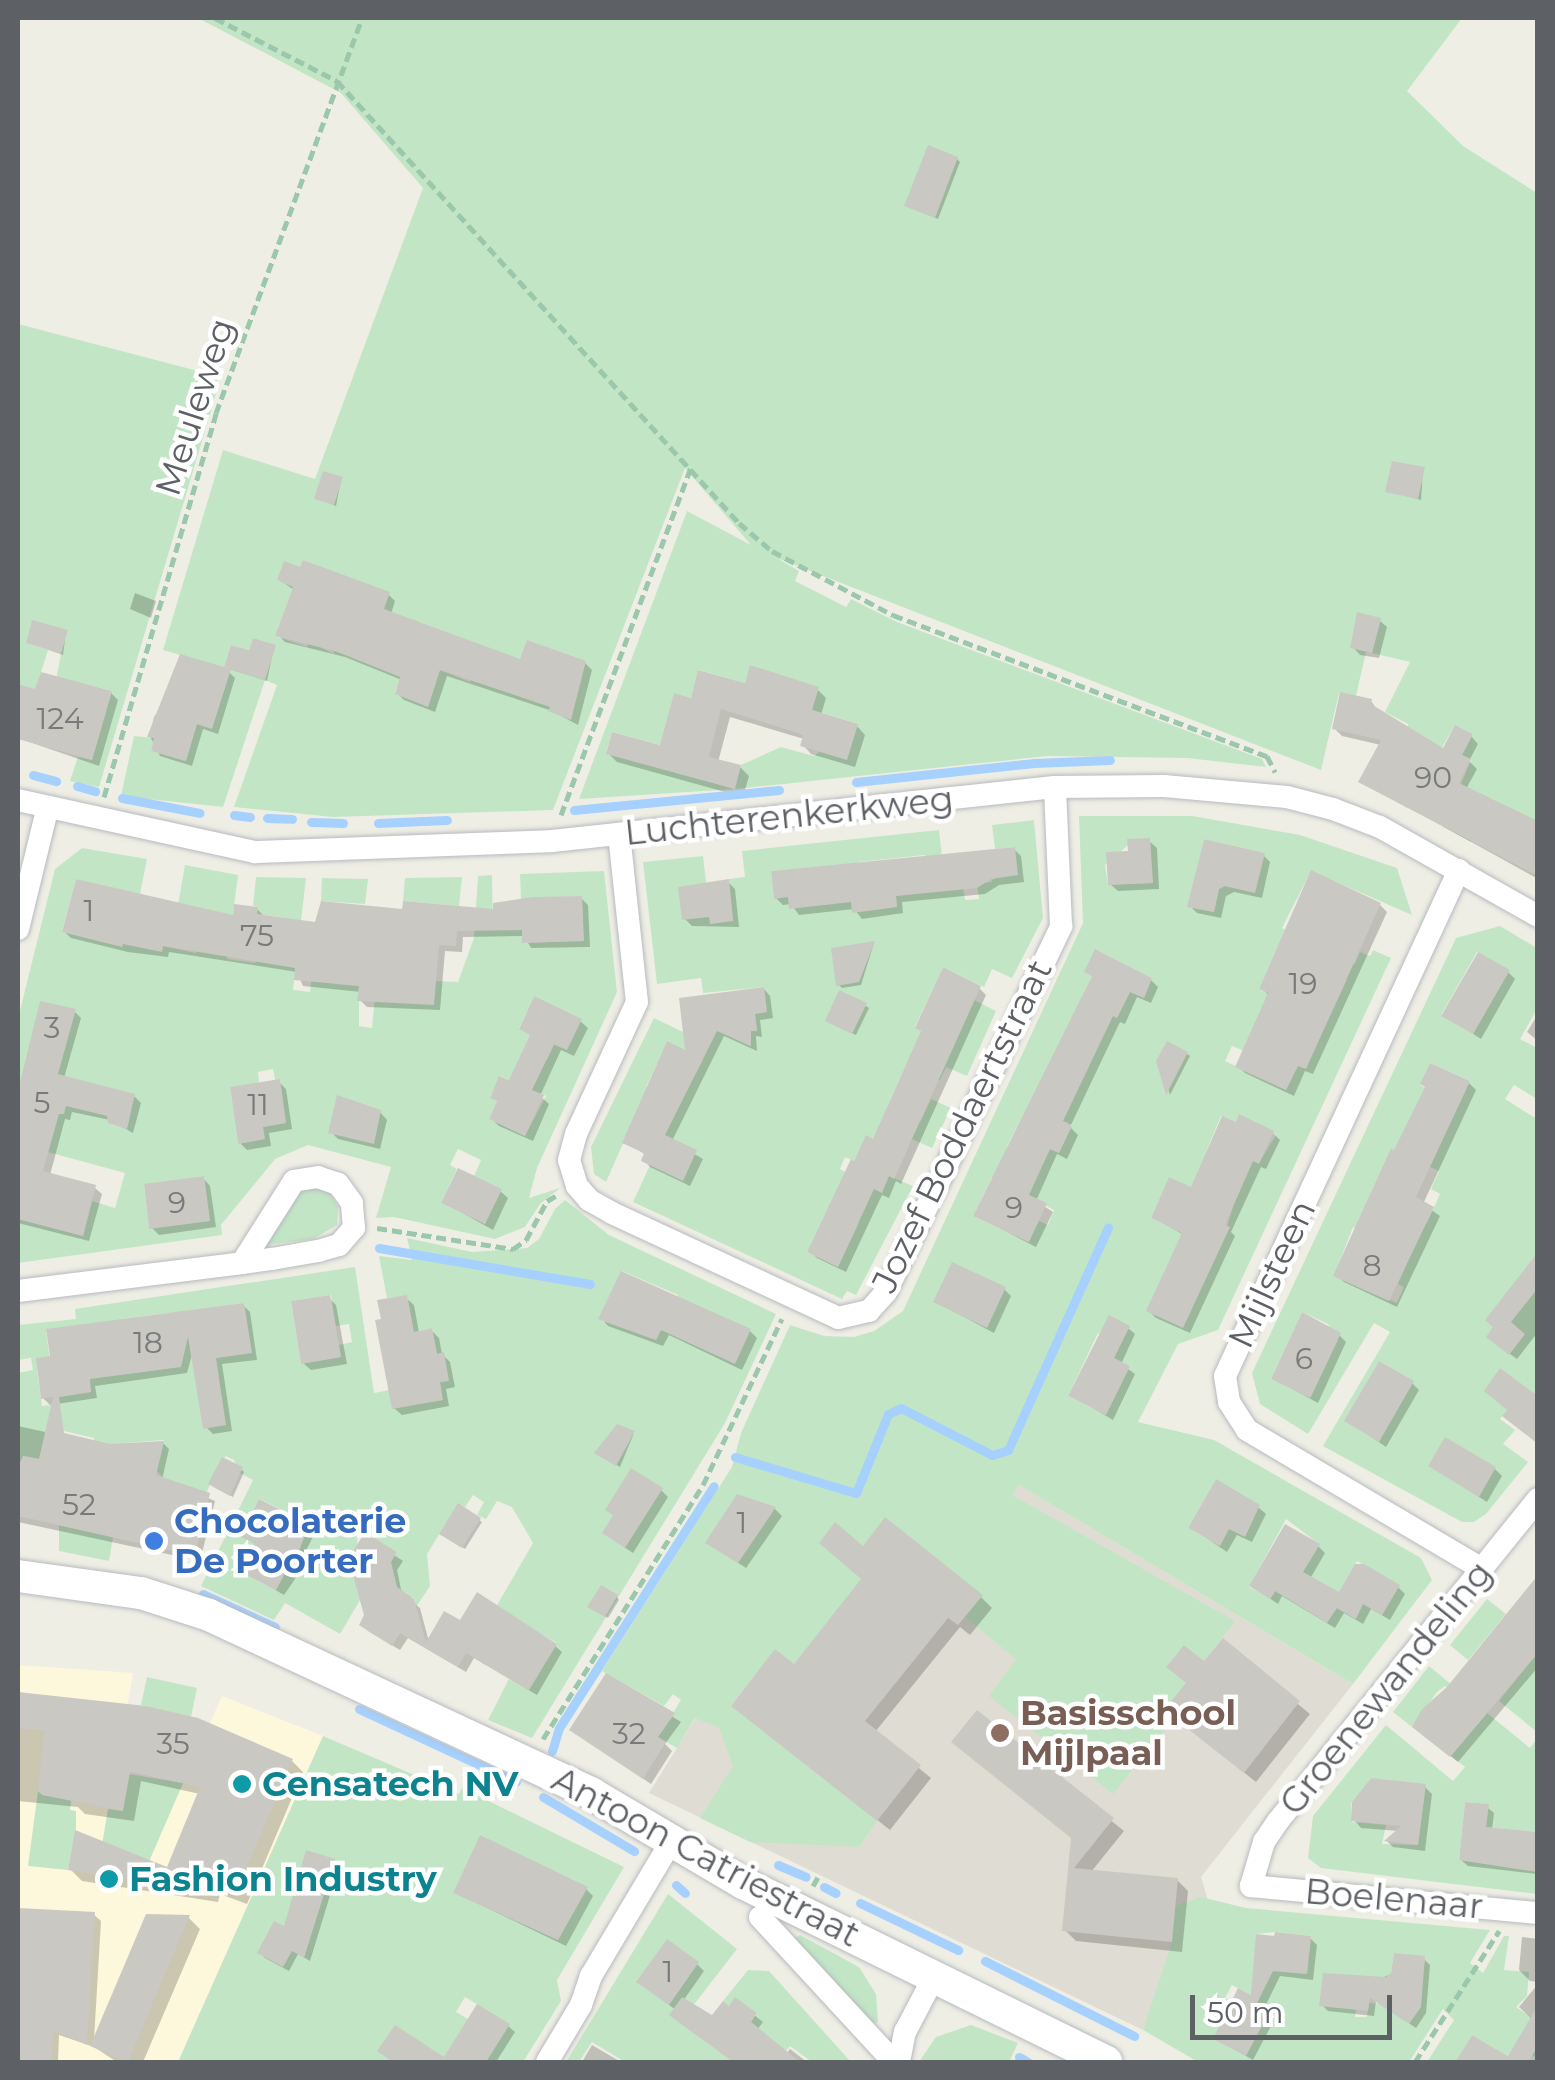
<!DOCTYPE html>
<html>
<head>
<meta charset="utf-8">
<style>
	body { margin:0 }
	#map { position:relative; width:1555px; height:2080px; overflow:hidden; background:#efeee5; font-family:Montserrat,sans-serif }
	div>[style] { position:absolute }
	.commercial>* { inset:0; background:#fdf8dc }
	.education>* { inset:0; background:#dfddd3 }
	.green>* { inset:0; background:#c2e6c5 }
	.shadow>* { inset:0; background:#0003 }
	.stream>* { height:9px; margin:-4.5px; padding:0 4.5px; transform-origin:4.5px; border-radius:4.5px; background:#a6d0fe }
	.building>* { inset:0; background:#cac8c2 }
	.path>* { height:5px; margin-top:-2.5px; transform-origin:0; background:repeating-linear-gradient(90deg,#9bc7ac 0 10px,transparent 0 15px) }
	.roads { filter:drop-shadow(0 0 2px #b7babf) drop-shadow(0 0 2px #b7babf) }
	.minor>* { height:22px; margin:-11px; padding:0 11px; transform-origin:11px; border-radius:11px; background:#fff }
	.secondary>* { height:32px; margin:-16px; padding:0 16px; transform-origin:16px; border-radius:16px; background:#fff }
	.dots>* { width:28px; height:28px; translate:-50% -50%; box-sizing:border-box; border:5px solid #fff; border-radius:50% }
	span { translate:-50% -50%; white-space:nowrap; text-align:center; line-height:1.15; -webkit-text-stroke:9px #fff; paint-order:stroke }
	.number-label { font-size:30px; color:#787a7c }
	.number-label span { -webkit-text-stroke-width:0 }
	.street-label { font-size:35px; color:#5d6065 }
	.shop-label { font-size:35px; color:#366cbe; font-weight:700 }
	.left { translate:0 -50%; text-align:left }
	.education-label { font-size:35px; color:#785e54; font-weight:700 }
	.culture-label { font-size:35px; color:#0d838f; font-weight:700 }
	.frame { position:absolute; inset:0; border:20px solid #5d6065; pointer-events:none }
	.scale { position:absolute; left:1190px; top:1995px; width:202px; height:45px; box-sizing:border-box; border:5px solid #5d6065; border-top:0; padding-left:12px; font-size:30px; line-height:35px; white-space:nowrap; color:#5d6065; -webkit-text-stroke:8px #fff; paint-order:stroke }
</style>
</head>
<body>
<div id="map">
	<div class="commercial">
		<div style="clip-path:polygon(18px 1665px,133px 1673px,98px 1874px,141px 1879px,222px 1696px,323px 1736px,178px 2062px,18px 2062px)"></div>
	</div>
	<div class="education">
		<div style="clip-path:polygon(902px 1415px,1353px 1684px,1201px 1877px,1209px 1904px,1143px 2030px,649px 1793px,703px 1706px)"></div>
	</div>
	<div class="green">
		<div style="clip-path:polygon(evenodd,198px 18px,1462px 18px,1407px 91px,1463px 146px,1537px 193px,1537px 822px,1492px 799px,1471px 842px,1443px 827px,1471px 760px,1462px 755px,1473px 734px,1455px 725px,1407px 808px,1394px 800px,1408px 724px,1385px 712px,1410px 662px,1372px 653px,1381px 619px,1366px 652px,1356px 696px,1339px 693px,1321px 770px,777px 558px,799px 571px,795px 581px,846px 607px,851px 599px,897px 622px,1262px 759px,1266px 767px,1187px 758px,1048px 756px,735px 789px,579px 799px,687px 511px,751px 545px,685px 468px,553px 810px,333px 817px,234px 807px,277px 685px,265px 680px,223px 807px,121px 796px,134px 736px,154px 738px,151px 751px,185px 761px,197px 724px,212px 729px,205px 662px,163px 650px,223px 450px,315px 479px,423px 188px,341px 93px,198px 18px,303px 560px,328px 570px,334px 654px,309px 642px,307px 647px,275px 636px,303px 560px,198px 18px,419px 622px,489px 648px,470px 682px,440px 670px,428px 707px,395px 693px,419px 622px,198px 18px,253px 638px,266px 642px,264px 680px,224px 667px,231px 645px,249px 650px,253px 638px,198px 18px,751px 666px,818px 687px,812px 710px,858px 724px,814px 756px,781px 747px,741px 765px,734px 789px,606px 753px,612px 732px,661px 745px,674px 694px,691px 698px,699px 670px,745px 683px,751px 666px)"></div>
		<div style="clip-path:polygon(18px 324px,221px 377px,99px 787px,70px 781px,78px 757px,92px 760px,112px 691px,86px 684px,55px 685px,61px 654px,32px 621px,26px 643px,48px 650px,21px 735px,18px 734px)"></div>
		<div style="clip-path:polygon(evenodd,1079px 816px,1192px 816px,1300px 835px,1397px 868px,1412px 915px,1311px 871px,1282px 928px,1355px 964px,1360px 952px,1370px 956px,1373px 950px,1391px 958px,1218px 1330px,1178px 1344px,1138px 1422px,1214px 1440px,1421px 1558px,1432px 1580px,1353px 1684px,1019px 1485px,1012px 1495px,1235px 1621px,1204px 1661px,1184px 1645px,1166px 1666px,1186px 1683px,1174px 1718px,1113px 1794px,989px 1696px,1016px 1659px,965px 1617px,982px 1595px,863px 1546px,835px 1523px,819px 1543px,862px 1578px,815px 1681px,775px 1650px,731px 1705px,877px 1821px,859px 1847px,750px 1842px,700px 1818px,733px 1766px,719px 1728px,695px 1718px,677px 1748px,658px 1737px,681px 1700px,673px 1694px,664px 1706px,602px 1671px,732px 1467px,741px 1433px,790px 1325px,824px 1336px,854px 1337px,874px 1331px,903px 1311px,1083px 923px,1079px 816px,1128px 839px,1150px 839px,1152px 883px,1108px 885px,1105px 865px,1128px 845px,1128px 839px,1079px 816px,1204px 839px,1264px 853px,1255px 892px,1225px 886px,1219px 889px,1214px 912px,1188px 906px,1204px 839px,1079px 816px,1277px 948px,1347px 980px,1328px 1020px,1259px 989px,1277px 948px,1079px 816px,1095px 949px,1152px 978px,1144px 998px,1130px 992px,1117px 1018px,1080px 1001px,1092px 976px,1095px 949px,1079px 816px,1232px 1046px,1242px 1050px,1312px 1054px,1297px 1066px,1286px 1090px,1225px 1061px,1232px 1046px,1079px 816px,1029px 1104px,1072px 1125px,1059px 1153px,1050px 1149px,1043px 1164px,1007px 1146px,1029px 1104px,1079px 816px,1240px 1115px,1276px 1135px,1259px 1163px,1253px 1161px,1248px 1172px,1206px 1152px,1221px 1116px,1236px 1122px,1240px 1115px,1079px 816px,992px 1177px,1054px 1210px,1048px 1225px,1039px 1221px,1028px 1242px,973px 1216px,992px 1177px,1079px 816px,1169px 1178px,1233px 1207px,1221px 1247px,1214px 1248px,1151px 1218px,1169px 1178px,1079px 816px,1098px 1333px,1121px 1343px,1114px 1358px,1130px 1366px,1106px 1415px,1068px 1396px,1098px 1333px,1079px 816px,1216px 1479px,1234px 1531px,1229px 1529px,1219px 1546px,1188px 1528px,1216px 1479px,1079px 816px,1286px 1519px,1319px 1544px,1310px 1561px,1283px 1579px,1271px 1598px,1249px 1587px,1286px 1519px,1079px 816px,1357px 1561px,1399px 1585px,1382px 1615px,1363px 1604px,1355px 1619px,1332px 1605px,1357px 1561px)"></div>
		<div style="clip-path:polygon(evenodd,1034px 820px,1043px 918px,1012px 978px,992px 969px,984px 987px,943px 967px,915px 1027px,974px 1000px,996px 1011px,967px 1076px,946px 1067px,940px 1080px,906px 1065px,888px 1105px,921px 1121px,931px 1099px,951px 1108px,932px 1148px,912px 1139px,905px 1153px,866px 1136px,854px 1161px,845px 1157px,840px 1169px,881px 1192px,889px 1176px,913px 1186px,856px 1295px,847px 1291px,842px 1299px,633px 1202px,650px 1165px,633px 1121px,606px 1182px,594px 1174px,591px 1147px,654px 1018px,683px 1032px,689px 1019px,735px 1031px,735px 1039px,750px 1046px,751px 1031px,757px 1030px,755px 1014px,767px 1012px,764px 987px,703px 993px,701px 978px,657px 984px,643px 862px,703px 856px,711px 924px,733px 920px,729px 879px,745px 877px,742px 851px,939px 830px,944px 875px,961px 874px,965px 900px,979px 899px,977px 884px,991px 882px,1015px 847px,995px 849px,992px 825px,1034px 820px,925px 855px,929px 892px,896px 896px,897px 907px,863px 911px,858px 862px,925px 855px,1034px 820px,827px 866px,790px 909px,788px 897px,774px 898px,771px 871px,827px 866px,1034px 820px,667px 1042px,703px 1060px,680px 1103px,646px 1087px,667px 1042px,1034px 820px,828px 1208px,859px 1223px,838px 1267px,807px 1252px,828px 1208px)"></div>
		<div style="clip-path:polygon(evenodd,82px 848px,147px 859px,130px 945px,162px 951px,163px 946px,196px 953px,204px 910px,178px 905px,185px 865px,238px 875px,227px 959px,255px 963px,286px 918px,257px 914px,258px 907px,253px 906px,256px 877px,306px 878px,293px 990px,310px 992px,313px 966px,336px 984px,359px 986px,359px 1026px,372px 1028px,380px 940px,436px 981px,458px 982px,474px 938px,478px 876px,492px 875px,493px 930px,522px 930px,523px 943px,583px 941px,582px 896px,521px 899px,520px 874px,604px 871px,617px 992px,537px 1168px,529px 1198px,560px 1188px,540px 1204px,525px 1227px,495px 1239px,394px 1217px,376px 1218px,391px 1167px,308px 1145px,275px 1159px,221px 1225px,222px 1235px,18px 1263px,18px 1219px,83px 1236px,92px 1201px,115px 1208px,125px 1173px,18px 1144px,18px 1019px,55px 869px,82px 848px,76px 879px,116px 890px,62px 932px,62px 931px,76px 879px,82px 848px,534px 996px,567px 1050px,554px 1045px,547px 1060px,524px 1049px,530px 1035px,519px 1028px,534px 996px,82px 848px,273px 1069px,275px 1080px,280px 1080px,286px 1123px,263px 1127px,264px 1139px,238px 1144px,230px 1087px,259px 1083px,258px 1072px,273px 1069px,82px 848px,500px 1076px,546px 1096px,525px 1136px,489px 1119px,497px 1101px,490px 1097px,500px 1076px,82px 848px,458px 1149px,481px 1160px,474px 1176px,502px 1189px,485px 1224px,441px 1203px,457px 1169px,450px 1165px,458px 1149px,82px 848px,204px 1176px,210px 1221px,149px 1228px,144px 1185px,204px 1176px)"></div>
		<div style="clip-path:polygon(462px 877px,459px 906px,403px 901px,405px 878px)"></div>
		<div style="clip-path:polygon(322px 878px,368px 879px,365px 904px,321px 901px)"></div>
		<div style="clip-path:polygon(evenodd,1500px 926px,1537px 948px,1537px 1009px,1520px 1039px,1537px 1048px,1537px 1099px,1514px 1085px,1505px 1099px,1537px 1119px,1537px 1258px,1500px 1302px,1537px 1288px,1537px 1396px,1507px 1410px,1500px 1419px,1515px 1430px,1503px 1444px,1528px 1462px,1486px 1514px,1474px 1522px,1462px 1522px,1323px 1446px,1390px 1332px,1374px 1323px,1308px 1434px,1260px 1404px,1252px 1373px,1456px 938px,1500px 926px,1477px 952px,1509px 970px,1473px 1034px,1441px 1015px,1477px 952px,1500px 926px,1430px 1063px,1470px 1081px,1458px 1107px,1420px 1085px,1430px 1063px,1500px 926px,1391px 1149px,1439px 1171px,1431px 1189px,1440px 1194px,1427px 1223px,1371px 1192px,1391px 1149px,1500px 926px,1353px 1227px,1411px 1254px,1398px 1284px,1404px 1287px,1397px 1303px,1334px 1276px,1353px 1227px,1500px 926px,1302px 1312px,1328px 1324px,1338px 1340px,1311px 1397px,1271px 1379px,1302px 1312px,1500px 926px,1379px 1361px,1413px 1381px,1379px 1441px,1345px 1421px,1379px 1361px)"></div>
		<div style="clip-path:polygon(302px 1187px,326px 1188px,338px 1207px,337px 1225px,313px 1239px,264px 1245px)"></div>
		<div style="clip-path:polygon(evenodd,565px 1200px,609px 1235px,776px 1314px,725px 1423px,532px 1738px,488px 1720px,509px 1679px,529px 1690px,557px 1643px,514px 1618px,485px 1665px,470px 1652px,533px 1543px,512px 1507px,497px 1501px,486px 1519px,477px 1515px,484px 1502px,473px 1495px,465px 1507px,458px 1504px,427px 1554px,430px 1586px,416px 1607px,414px 1598px,399px 1594px,388px 1567px,397px 1552px,374px 1538px,372px 1529px,357px 1533px,360px 1600px,340px 1634px,285px 1603px,274px 1620px,201px 1586px,253px 1480px,240px 1473px,234px 1460px,226px 1456px,219px 1463px,203px 1501px,168px 1483px,157px 1471px,164px 1440px,125px 1443px,120px 1463px,85px 1482px,94px 1438px,47px 1427px,40px 1459px,24px 1456px,18px 1467px,18px 1373px,33px 1370px,31px 1358px,18px 1360px,18px 1325px,76px 1319px,75px 1309px,355px 1267px,374px 1393px,389px 1390px,442px 1400px,440px 1382px,448px 1381px,443px 1353px,437px 1354px,432px 1328px,403px 1334px,412px 1321px,407px 1296px,387px 1298px,379px 1256px,412px 1260px,407px 1238px,472px 1252px,527px 1248px,539px 1239px,555px 1209px,565px 1200px,622px 1271px,678px 1295px,656px 1340px,602px 1321px,622px 1271px,565px 1200px,331px 1295px,336px 1326px,349px 1324px,352px 1342px,339px 1345px,341px 1357px,301px 1364px,291px 1301px,331px 1295px,565px 1200px,244px 1303px,251px 1353px,209px 1359px,204px 1309px,244px 1303px,565px 1200px,168px 1313px,176px 1367px,128px 1374px,121px 1319px,168px 1313px,565px 1200px,82px 1325px,91px 1392px,59px 1397px,59px 1404px,42px 1406px,37px 1370px,51px 1368px,46px 1330px,82px 1325px,565px 1200px,260px 1499px,309px 1524px,290px 1575px,285px 1573px,276px 1590px,240px 1572px,254px 1543px,241px 1536px,260px 1499px)"></div>
		<div style="clip-path:polygon(59px 1525px,113px 1537px,109px 1561px,59px 1551px)"></div>
		<div style="clip-path:polygon(1487px 1599px,1506px 1614px,1468px 1660px,1450px 1645px)"></div>
		<div style="clip-path:polygon(1537px 1653px,1537px 1732px,1499px 1701px)"></div>
		<div style="clip-path:polygon(1429px 1666px,1458px 1690px,1455px 1693px,1445px 1686px,1437px 1692px,1412px 1727px,1393px 1712px)"></div>
		<div style="clip-path:polygon(147px 1677px,197px 1688px,191px 1717px,141px 1705px)"></div>
		<div style="clip-path:polygon(evenodd,1487px 1713px,1530px 1748px,1537px 1739px,1537px 1832px,1486px 1827px,1488px 1804px,1465px 1802px,1459px 1860px,1537px 1872px,1537px 1894px,1321px 1868px,1308px 1858px,1313px 1816px,1386px 1725px,1453px 1781px,1465px 1767px,1451px 1756px,1487px 1713px,1371px 1778px,1424px 1798px,1418px 1845px,1382px 1844px,1386px 1825px,1352px 1822px,1351px 1804px,1371px 1778px)"></div>
		<div style="clip-path:polygon(evenodd,323px 1736px,459px 1794px,462px 1788px,624px 1867px,557px 1980px,561px 2001px,523px 2062px,486px 2062px,509px 2024px,465px 1997px,456px 2012px,468px 2019px,443px 2060px,436px 2056px,432px 2062px,178px 2062px,323px 1736px,480px 1836px,490px 1909px,473px 1902px,476px 1895px,457px 1885px,480px 1836px,323px 1736px,587px 1887px,558px 1940px,526px 1925px,587px 1887px)"></div>
		<div style="clip-path:polygon(116px 1772px,183px 1783px,141px 1880px,97px 1874px,108px 1809px,122px 1811px)"></div>
		<div style="clip-path:polygon(38px 1791px,72px 1795px,70px 1810px,76px 1811px,76px 1828px,68px 1870px,28px 1866px)"></div>
		<div style="clip-path:polygon(evenodd,668px 1894px,737px 1949px,682px 2020px,698px 2036px,732px 2061px,757px 2027px,751px 2022px,757px 2013px,736px 1998px,729px 2006px,723px 2001px,748px 1970px,769px 1971px,851px 2062px,812px 2062px,790px 2046px,777px 2062px,625px 2062px,592px 2042px,579px 2062px,566px 2062px,668px 1894px,698px 1962px,669px 2005px,637px 1982px,698px 1962px)"></div>
		<div style="clip-path:polygon(evenodd,1201px 1897px,1246px 1908px,1490px 1930px,1470px 1963px,1483px 1973px,1504px 1936px,1509px 1936px,1504px 1970px,1529px 1972px,1527px 1996px,1516px 2007px,1531px 2017px,1530px 2026px,1537px 2026px,1537px 2058px,1515px 2045px,1508px 2056px,1472px 2035px,1455px 2062px,1427px 2062px,1454px 2020px,1443px 2009px,1409px 2062px,1198px 2062px,1143px 2030px,1172px 1942px,1175px 1906px,1201px 1897px,1275px 1932px,1311px 1936px,1307px 1974px,1272px 1971px,1256px 1934px,1275px 1932px,1201px 1897px,1394px 1953px,1425px 1957px,1422px 1988px,1409px 2024px,1383px 2004px,1369px 2003px,1367px 2017px,1355px 2017px,1356px 2007px,1391px 1973px,1394px 1953px,1201px 1897px,1232px 1985px,1259px 1999px,1253px 2011px,1265px 2018px,1246px 2055px,1232px 2002px,1225px 1998px,1232px 1985px)"></div>
		<div style="clip-path:polygon(800px 1935px,859px 1967px,876px 1994px,878px 2022px,873px 2024px,792px 1940px)"></div>
		<div style="clip-path:polygon(971px 2025px,1018px 2043px,1009px 2062px,919px 2062px,936px 2037px)"></div>
	</div>
	<div class="shadow">
		<div style="clip-path:polygon(957px 159px,960px 162px,938px 219px,907px 206px)"></div>
		<div style="clip-path:polygon(1423px 470px,1421px 500px,1388px 491px)"></div>
		<div style="clip-path:polygon(341px 480px,336px 506px,317px 498px)"></div>
		<div style="clip-path:polygon(280px 580px,388px 594px,395px 601px,391px 614px,521px 662px,585px 663px,592px 670px,578px 725px,552px 711px,447px 676px,435px 712px,404px 700px,397px 693px,402px 680px,345px 657px,285px 642px,278px 635px,294px 590px)"></div>
		<div style="clip-path:polygon(135px 593px,156px 601px,151px 618px,130px 609px)"></div>
		<div style="clip-path:polygon(1379px 620px,1387px 627px,1379px 658px,1360px 655px,1353px 647px)"></div>
		<div style="clip-path:polygon(66px 632px,63px 655px,28px 642px)"></div>
		<div style="clip-path:polygon(274px 647px,267px 681px,229px 669px,251px 653px)"></div>
		<div style="clip-path:polygon(229px 672px,235px 678px,218px 734px,203px 729px,192px 766px,160px 756px,150px 736px,154px 717px,170px 694px)"></div>
		<div style="clip-path:polygon(18px 686px,37px 692px,111px 693px,118px 700px,99px 766px,18px 738px)"></div>
		<div style="clip-path:polygon(746px 686px,817px 689px,826px 698px,821px 715px,857px 726px,865px 735px,855px 767px,811px 754px,803px 745px,804px 739px,730px 717px,718px 762px,740px 767px,749px 776px,743px 797px,617px 762px,608px 753px,662px 748px,693px 701px)"></div>
		<div style="clip-path:polygon(1371px 701px,1378px 711px,1444px 751px,1471px 736px,1478px 744px,1469px 761px,1477px 769px,1466px 789px,1538px 825px,1538px 879px,1361px 781px,1381px 745px,1342px 736px,1335px 729px)"></div>
		<div style="clip-path:polygon(1149px 841px,1157px 848px,1159px 889px,1118px 891px,1110px 884px,1131px 854px)"></div>
		<div style="clip-path:polygon(1014px 849px,1021px 856px,1024px 882px,999px 885px,985px 894px,902px 902px,903px 913px,862px 919px,854px 909px,799px 915px,791px 904px,783px 905px,776px 898px)"></div>
		<div style="clip-path:polygon(1263px 855px,1270px 862px,1262px 898px,1234px 892px,1226px 896px,1221px 918px,1197px 913px,1190px 906px)"></div>
		<div style="clip-path:polygon(728px 882px,735px 889px,739px 927px,692px 926px,685px 919px)"></div>
		<div style="clip-path:polygon(581px 898px,588px 905px,590px 947px,531px 948px,524px 936px,463px 937px,462px 952px,445px 951px,440px 1010px,367px 1007px,360px 1000px,361px 992px,303px 986px,297px 972px,169px 952px,168px 957px,128px 952px,71px 938px,64px 931px,235px 918px,257px 909px,265px 917px,317px 925px,404px 911px,495px 912px)"></div>
		<div style="clip-path:polygon(1380px 905px,1387px 912px,1313px 1074px,1305px 1071px,1294px 1096px,1245px 1073px,1238px 1066px,1270px 997px,1262px 988px)"></div>
		<div style="clip-path:polygon(874px 943px,861px 985px,842px 988px,839px 985px)"></div>
		<div style="clip-path:polygon(1087px 972px,1151px 980px,1158px 987px,1151px 1003px,1137px 997px,1125px 1024px,1120px 1022px,1070px 1127px,1078px 1135px,1067px 1159px,1057px 1154px,1036px 1201px,1053px 1212px,1036px 1247px,976px 1216px,1094px 978px)"></div>
		<div style="clip-path:polygon(1508px 972px,1515px 979px,1481px 1039px,1444px 1015px)"></div>
		<div style="clip-path:polygon(979px 988px,986px 995px,901px 1184px,896px 1181px,889px 1198px,882px 1195px,846px 1272px,817px 1258px,810px 1251px,856px 1164px)"></div>
		<div style="clip-path:polygon(764px 989px,770px 996px,773px 1018px,760px 1020px,762px 1037px,756px 1036px,757px 1051px,724px 1036px,672px 1141px,703px 1159px,690px 1186px,650px 1167px,644px 1160px,646px 1155px,625px 1142px,688px 1055px)"></div>
		<div style="clip-path:polygon(42px 1004px,74px 1011px,81px 1018px,64px 1078px,134px 1096px,141px 1103px,133px 1133px,110px 1120px,72px 1112px,70px 1120px,65px 1119px,50px 1175px,95px 1188px,102px 1194px,89px 1241px,18px 1223px,18px 1160px,24px 1135px,18px 1133px,18px 1099px)"></div>
		<div style="clip-path:polygon(866px 1006px,869px 1008px,856px 1035px,831px 1023px)"></div>
		<div style="clip-path:polygon(1538px 1014px,1538px 1041px,1527px 1032px)"></div>
		<div style="clip-path:polygon(580px 1021px,588px 1028px,574px 1056px,561px 1050px,540px 1096px,549px 1104px,533px 1141px,499px 1126px,492px 1119px,499px 1103px,493px 1097px,510px 1083px,532px 1037px,522px 1028px)"></div>
		<div style="clip-path:polygon(1187px 1054px,1190px 1056px,1170px 1095px,1159px 1062px)"></div>
		<div style="clip-path:polygon(279px 1082px,286px 1089px,292px 1129px,269px 1133px,271px 1146px,247px 1150px,240px 1143px)"></div>
		<div style="clip-path:polygon(1469px 1083px,1476px 1090px,1423px 1204px,1440px 1216px,1397px 1307px,1344px 1282px,1336px 1275px,1396px 1153px)"></div>
		<div style="clip-path:polygon(380px 1112px,387px 1120px,380px 1149px,338px 1139px,331px 1132px)"></div>
		<div style="clip-path:polygon(1273px 1133px,1280px 1140px,1266px 1169px,1261px 1167px,1231px 1232px,1235px 1236px,1190px 1333px,1156px 1318px,1149px 1311px,1184px 1235px,1154px 1218px)"></div>
		<div style="clip-path:polygon(203px 1178px,210px 1186px,216px 1227px,159px 1235px,152px 1228px)"></div>
		<div style="clip-path:polygon(500px 1191px,508px 1198px,493px 1230px,444px 1203px)"></div>
		<div style="clip-path:polygon(1538px 1261px,1538px 1332px,1517px 1359px,1495px 1343px)"></div>
		<div style="clip-path:polygon(1004px 1289px,1011px 1296px,994px 1333px,936px 1302px)"></div>
		<div style="clip-path:polygon(329px 1298px,336px 1305px,347px 1364px,311px 1370px,303px 1363px)"></div>
		<div style="clip-path:polygon(406px 1298px,414px 1305px,419px 1333px,432px 1331px,439px 1338px,442px 1354px,450px 1362px,455px 1387px,446px 1389px,449px 1406px,402px 1415px,394px 1408px,384px 1321px)"></div>
		<div style="clip-path:polygon(243px 1305px,250px 1312px,257px 1360px,222px 1364px,232px 1431px,213px 1434px,206px 1427px,193px 1351px,187px 1373px,95px 1386px,97px 1398px,50px 1405px,43px 1398px)"></div>
		<div style="clip-path:polygon(602px 1319px,750px 1331px,757px 1338px,742px 1370px,669px 1335px,663px 1346px,608px 1326px)"></div>
		<div style="clip-path:polygon(1128px 1328px,1135px 1334px,1121px 1364px,1135px 1374px,1113px 1420px,1071px 1395px)"></div>
		<div style="clip-path:polygon(1339px 1335px,1346px 1342px,1318px 1403px,1274px 1379px)"></div>
		<div style="clip-path:polygon(1412px 1383px,1419px 1390px,1386px 1447px,1348px 1421px)"></div>
		<div style="clip-path:polygon(18px 1426px,109px 1446px,163px 1443px,169px 1449px,162px 1480px,215px 1501px,200px 1561px,18px 1522px)"></div>
		<div style="clip-path:polygon(634px 1433px,620px 1467px,600px 1456px)"></div>
		<div style="clip-path:polygon(1431px 1466px,1495px 1469px,1502px 1476px,1487px 1502px)"></div>
		<div style="clip-path:polygon(241px 1469px,244px 1472px,233px 1497px,214px 1487px)"></div>
		<div style="clip-path:polygon(661px 1490px,668px 1497px,633px 1553px,612px 1539px)"></div>
		<div style="clip-path:polygon(738px 1497px,775px 1509px,782px 1516px,746px 1568px,708px 1543px)"></div>
		<div style="clip-path:polygon(1258px 1507px,1266px 1514px,1252px 1542px,1237px 1535px,1227px 1552px,1191px 1528px)"></div>
		<div style="clip-path:polygon(479px 1520px,482px 1522px,465px 1549px,445px 1536px)"></div>
		<div style="clip-path:polygon(308px 1526px,315px 1533px,300px 1562px,304px 1566px,284px 1595px,243px 1571px,256px 1545px,244px 1536px)"></div>
		<div style="clip-path:polygon(366px 1536px,403px 1561px,397px 1570px,402px 1594px,420px 1608px,429px 1642px,461px 1623px,555px 1646px,562px 1652px,537px 1695px,474px 1658px,466px 1672px,408px 1638px,400px 1650px,368px 1631px,362px 1624px,367px 1616px)"></div>
		<div style="clip-path:polygon(1318px 1546px,1325px 1553px,1310px 1579px,1340px 1596px,1398px 1587px,1405px 1594px,1390px 1620px,1371px 1609px,1363px 1624px,1344px 1613px,1335px 1628px,1282px 1596px,1278px 1604px,1252px 1586px)"></div>
		<div style="clip-path:polygon(863px 1550px,981px 1597px,992px 1608px,970px 1635px,960px 1627px,875px 1732px,931px 1778px,890px 1830px,745px 1716px,794px 1668px,864px 1580px)"></div>
		<div style="clip-path:polygon(1538px 1577px,1538px 1667px,1458px 1762px,1422px 1733px,1449px 1688px)"></div>
		<div style="clip-path:polygon(617px 1597px,619px 1600px,608px 1618px,593px 1609px)"></div>
		<div style="clip-path:polygon(1223px 1642px,1310px 1714px,1256px 1782px,1179px 1721px,1205px 1665px)"></div>
		<div style="clip-path:polygon(607px 1676px,681px 1722px,665px 1744px,672px 1751px,651px 1784px,572px 1730px)"></div>
		<div style="clip-path:polygon(18px 1694px,145px 1709px,292px 1761px,303px 1772px,247px 1904px,220px 1894px,218px 1902px,82px 1881px,71px 1870px,168px 1870px,200px 1794px,141px 1781px,134px 1821px,85px 1814px,78px 1807px,18px 1801px)"></div>
		<div style="clip-path:polygon(978px 1713px,1124px 1831px,1091px 1872px,1177px 1880px,1188px 1891px,1182px 1952px,1076px 1941px,1065px 1930px,1074px 1839px)"></div>
		<div style="clip-path:polygon(1425px 1787px,1432px 1794px,1425px 1851px,1393px 1847px,1387px 1841px,1399px 1831px,1361px 1828px,1354px 1820px)"></div>
		<div style="clip-path:polygon(1487px 1807px,1494px 1813px,1492px 1830px,1538px 1834px,1538px 1874px,1468px 1866px,1461px 1860px)"></div>
		<div style="clip-path:polygon(334px 1861px,339px 1866px,310px 1961px,298px 1954px,289px 1971px,265px 1958px,260px 1952px,285px 1930px)"></div>
		<div style="clip-path:polygon(586px 1889px,593px 1896px,566px 1946px,456px 1893px)"></div>
		<div style="clip-path:polygon(18px 1911px,93px 1914px,101px 1921px,94px 2040px,148px 1916px,189px 1918px,200px 1929px,143px 2062px,117px 2062px,94px 2047px,59px 2035px,58px 2062px,18px 2062px)"></div>
		<div style="clip-path:polygon(1258px 1936px,1310px 1938px,1317px 1945px,1313px 1980px,1280px 1976px,1260px 2017px,1271px 2026px,1253px 2060px,1216px 2039px,1253px 1999px)"></div>
		<div style="clip-path:polygon(1522px 1937px,1538px 1939px,1538px 1982px,1530px 1981px,1519px 1970px)"></div>
		<div style="clip-path:polygon(1424px 1959px,1430px 1965px,1426px 2013px,1416px 2028px,1376px 2001px,1374px 2016px,1328px 2011px,1322px 2005px)"></div>
		<div style="clip-path:polygon(697px 1964px,704px 1971px,683px 2001px,713px 2018px,736px 2001px,763px 2022px,757px 2030px,786px 2054px,790px 2049px,807px 2062px,734px 2062px,679px 2022px,676px 2010px,647px 1989px)"></div>
		<div style="clip-path:polygon(1538px 1984px,1538px 2062px,1458px 2062px,1473px 2038px,1509px 2060px,1532px 2019px,1519px 2007px)"></div>
		<div style="clip-path:polygon(508px 2026px,515px 2032px,496px 2062px,394px 2062px,386px 2057px,445px 2061px)"></div>
		<div style="clip-path:polygon(592px 2045px,621px 2062px,582px 2062px)"></div>
	</div>
	<div class="stream">
		<div style="left:33px;top:775px;width:24px;rotate:15deg"></div>
		<div style="left:856px;top:782px;width:179px;rotate:-6.1deg"></div>
		<div style="left:1034px;top:763px;width:76px;rotate:-2.3deg"></div>
		<div style="left:77px;top:786px;width:19px;rotate:16deg"></div>
		<div style="left:122px;top:798px;width:79px;rotate:10.9deg"></div>
		<div style="left:574px;top:810px;width:206px;rotate:-5.6deg"></div>
		<div style="left:234px;top:815px;width:16px;rotate:7deg"></div>
		<div style="left:267px;top:818px;width:25px;rotate:2deg"></div>
		<div style="left:311px;top:822px;width:32px;rotate:2deg"></div>
		<div style="left:378px;top:823px;width:69px;rotate:-2.5deg"></div>
		<div style="left:379px;top:1248px;width:214px;rotate:9.7deg"></div>
		<div style="left:735px;top:1457px;width:126px;rotate:16.6deg"></div>
		<div style="left:856px;top:1493px;width:85px;rotate:-67.9deg"></div>
		<div style="left:888px;top:1414px;width:14px;rotate:-25deg"></div>
		<div style="left:901px;top:1408px;width:102px;rotate:27.3deg"></div>
		<div style="left:992px;top:1455px;width:17px;rotate:-17deg"></div>
		<div style="left:1008px;top:1450px;width:244px;rotate:-65.8deg"></div>
		<div style="left:203px;top:1594px;width:79px;rotate:24.6deg"></div>
		<div style="left:359px;top:1709px;width:173px;rotate:24.9deg"></div>
		<div style="left:552px;top:1751px;width:24px;rotate:-73deg"></div>
		<div style="left:559px;top:1728px;width:287px;rotate:-57.4deg"></div>
		<div style="left:543px;top:1797px;width:106px;rotate:30.7deg"></div>
		<div style="left:778px;top:1865px;width:30px;rotate:23deg"></div>
		<div style="left:676px;top:1885px;width:12px;rotate:42deg"></div>
		<div style="left:824px;top:1887px;width:13px;rotate:27deg"></div>
		<div style="left:860px;top:1903px;width:109px;rotate:25.6deg"></div>
		<div style="left:985px;top:1961px;width:167px;rotate:26.7deg"></div>
		<div style="left:1019px;top:2057px;width:10px;rotate:29deg"></div>
	</div>
	<div class="building">
		<div style="clip-path:polygon(928px 145px,958px 157px,935px 218px,904px 206px)"></div>
		<div style="clip-path:polygon(1392px 461px,1425px 467px,1418px 499px,1385px 492px)"></div>
		<div style="clip-path:polygon(323px 471px,343px 477px,334px 505px,314px 499px)"></div>
		<div style="clip-path:polygon(303px 560px,390px 592px,384px 609px,520px 659px,527px 640px,586px 661px,571px 720px,548px 711px,550px 707px,440px 670px,428px 707px,395px 694px,400px 677px,335px 651px,275px 636px,293px 587px,277px 580px,284px 561px,300px 567px)"></div>
		<div style="clip-path:polygon(1357px 612px,1381px 618px,1372px 653px,1350px 648px)"></div>
		<div style="clip-path:polygon(32px 620px,68px 630px,61px 654px,26px 643px)"></div>
		<div style="clip-path:polygon(253px 638px,276px 645px,265px 680px,224px 667px,231px 645px,249px 650px)"></div>
		<div style="clip-path:polygon(180px 654px,231px 669px,212px 729px,197px 724px,186px 761px,151px 751px,154px 738px,147px 737px)"></div>
		<div style="clip-path:polygon(750px 665px,819px 687px,812px 710px,858px 724px,847px 760px,800px 746px,803px 736px,798px 733px,721px 709px,709px 757px,741px 765px,735px 789px,606px 754px,612px 732px,660px 745px,674px 693px,691px 698px,698px 670px,745px 683px)"></div>
		<div style="clip-path:polygon(41px 672px,112px 691px,92px 760px,18px 739px,18px 684px,35px 689px)"></div>
		<div style="clip-path:polygon(1340px 692px,1372px 699px,1371px 704px,1443px 748px,1455px 725px,1473px 734px,1462px 755px,1471px 759px,1459px 783px,1538px 821px,1538px 876px,1358px 782px,1381px 740px,1332px 729px)"></div>
		<div style="clip-path:polygon(1150px 838px,1153px 883px,1108px 885px,1106px 852px,1128px 851px,1127px 839px)"></div>
		<div style="clip-path:polygon(1204px 839px,1265px 853px,1255px 893px,1225px 886px,1219px 889px,1214px 912px,1187px 907px)"></div>
		<div style="clip-path:polygon(1015px 847px,1018px 875px,991px 879px,977px 888px,896px 896px,897px 907px,852px 913px,851px 902px,789px 909px,788px 897px,774px 899px,771px 871px)"></div>
		<div style="clip-path:polygon(1311px 870px,1381px 903px,1306px 1069px,1298px 1066px,1286px 1090px,1235px 1067px,1268px 993px,1259px 989px)"></div>
		<div style="clip-path:polygon(76px 879px,233px 915px,234px 904px,258px 907px,257px 914px,315px 922px,321px 901px,402px 909px,403px 901px,493px 909px,493px 903px,533px 897px,582px 896px,584px 941px,522px 943px,522px 930px,457px 931px,456px 946px,439px 945px,434px 1005px,357px 1001px,359px 986px,294px 980px,295px 968px,163px 946px,162px 952px,123px 944px,122px 947px,62px 932px)"></div>
		<div style="clip-path:polygon(729px 879px,733px 921px,710px 924px,709px 917px,682px 920px,678px 887px)"></div>
		<div style="clip-path:polygon(875px 941px,859px 982px,836px 986px,831px 948px)"></div>
		<div style="clip-path:polygon(1095px 949px,1152px 978px,1144px 998px,1130px 992px,1117px 1018px,1113px 1016px,1063px 1121px,1072px 1126px,1059px 1153px,1050px 1149px,1029px 1195px,1047px 1203px,1029px 1242px,973px 1216px,1092px 976px,1084px 972px)"></div>
		<div style="clip-path:polygon(1478px 952px,1510px 970px,1473px 1034px,1441px 1016px)"></div>
		<div style="clip-path:polygon(943px 967px,981px 986px,894px 1179px,889px 1176px,882px 1193px,874px 1189px,838px 1267px,807px 1252px,851px 1159px,854px 1161px,866px 1135px,873px 1139px,921px 1031px,915px 1028px)"></div>
		<div style="clip-path:polygon(764px 987px,767px 1012px,755px 1014px,757px 1031px,751px 1031px,751px 1046px,717px 1031px,665px 1135px,697px 1150px,683px 1181px,641px 1161px,644px 1153px,622px 1143px,667px 1041px,685px 1050px,679px 998px)"></div>
		<div style="clip-path:polygon(839px 990px,867px 1003px,852px 1034px,825px 1021px)"></div>
		<div style="clip-path:polygon(534px 996px,582px 1019px,567px 1050px,554px 1044px,532px 1090px,544px 1095px,525px 1136px,489px 1119px,497px 1101px,490px 1098px,499px 1076px,509px 1080px,530px 1035px,519px 1029px)"></div>
		<div style="clip-path:polygon(40px 1001px,76px 1009px,58px 1074px,135px 1094px,127px 1129px,108px 1123px,107px 1116px,66px 1106px,64px 1114px,59px 1114px,43px 1171px,96px 1185px,83px 1236px,18px 1219px,18px 1091px)"></div>
		<div style="clip-path:polygon(1167px 1041px,1188px 1052px,1166px 1095px,1156px 1061px)"></div>
		<div style="clip-path:polygon(1430px 1063px,1470px 1081px,1416px 1197px,1434px 1207px,1389px 1301px,1333px 1276px,1391px 1148px,1394px 1150px,1425px 1087px,1420px 1084px)"></div>
		<div style="clip-path:polygon(280px 1079px,286px 1123px,263px 1127px,265px 1139px,238px 1144px,230px 1087px)"></div>
		<div style="clip-path:polygon(337px 1095px,381px 1110px,374px 1144px,328px 1133px)"></div>
		<div style="clip-path:polygon(1239px 1114px,1274px 1131px,1259px 1164px,1253px 1161px,1225px 1225px,1230px 1227px,1183px 1328px,1146px 1311px,1182px 1233px,1151px 1218px,1169px 1177px,1191px 1187px,1222px 1116px,1236px 1122px)"></div>
		<div style="clip-path:polygon(458px 1168px,502px 1189px,485px 1224px,441px 1203px)"></div>
		<div style="clip-path:polygon(204px 1176px,210px 1221px,149px 1229px,144px 1184px)"></div>
		<div style="clip-path:polygon(1538px 1252px,1538px 1288px,1511px 1322px,1525px 1334px,1509px 1355px,1486px 1337px,1493px 1327px,1485px 1320px)"></div>
		<div style="clip-path:polygon(952px 1262px,1006px 1287px,987px 1328px,933px 1302px)"></div>
		<div style="clip-path:polygon(621px 1271px,751px 1329px,735px 1364px,661px 1330px,656px 1340px,598px 1319px)"></div>
		<div style="clip-path:polygon(330px 1295px,341px 1357px,301px 1364px,291px 1301px)"></div>
		<div style="clip-path:polygon(407px 1295px,414px 1332px,432px 1328px,437px 1354px,444px 1352px,449px 1381px,440px 1382px,443px 1400px,392px 1409px,375px 1320px,381px 1319px,377px 1300px)"></div>
		<div style="clip-path:polygon(244px 1303px,252px 1353px,216px 1358px,226px 1425px,203px 1429px,188px 1337px,181px 1367px,90px 1379px,91px 1392px,59px 1397px,64px 1433px,110px 1444px,164px 1441px,156px 1475px,210px 1493px,195px 1556px,18px 1516px,18px 1467px,23px 1456px,39px 1459px,53px 1397px,41px 1399px,36px 1358px,50px 1356px,46px 1329px)"></div>
		<div style="clip-path:polygon(1302px 1312px,1341px 1333px,1310px 1398px,1271px 1379px)"></div>
		<div style="clip-path:polygon(1109px 1315px,1130px 1326px,1114px 1358px,1130px 1366px,1106px 1415px,1068px 1396px)"></div>
		<div style="clip-path:polygon(1379px 1361px,1414px 1381px,1379px 1442px,1344px 1421px)"></div>
		<div style="clip-path:polygon(1500px 1368px,1538px 1396px,1538px 1444px,1502px 1416px,1507px 1410px,1484px 1391px)"></div>
		<div style="clip-path:polygon(617px 1424px,635px 1431px,616px 1466px,594px 1453px)"></div>
		<div style="clip-path:polygon(1445px 1437px,1496px 1467px,1479px 1497px,1428px 1466px)"></div>
		<div style="clip-path:polygon(222px 1457px,243px 1467px,230px 1496px,208px 1484px)"></div>
		<div style="clip-path:polygon(631px 1468px,663px 1488px,625px 1548px,602px 1533px,613px 1515px,605px 1510px)"></div>
		<div style="clip-path:polygon(1216px 1479px,1260px 1505px,1245px 1537px,1229px 1529px,1220px 1546px,1188px 1528px)"></div>
		<div style="clip-path:polygon(737px 1494px,776px 1507px,738px 1563px,705px 1543px)"></div>
		<div style="clip-path:polygon(259px 1499px,309px 1524px,290px 1575px,285px 1573px,276px 1590px,240px 1572px,254px 1543px,241px 1537px)"></div>
		<div style="clip-path:polygon(458px 1503px,481px 1518px,462px 1548px,439px 1534px)"></div>
		<div style="clip-path:polygon(885px 1517px,983px 1595px,958px 1625px,948px 1618px,865px 1721px,921px 1765px,877px 1821px,731px 1706px,775px 1649px,794px 1664px,861px 1579px,819px 1543px,835px 1522px,863px 1546px)"></div>
		<div style="clip-path:polygon(1285px 1524px,1320px 1544px,1303px 1572px,1339px 1592px,1355px 1564px,1364px 1564px,1400px 1585px,1382px 1615px,1363px 1604px,1356px 1619px,1337px 1608px,1327px 1623px,1275px 1591px,1270px 1599px,1249px 1586px)"></div>
		<div style="clip-path:polygon(365px 1532px,397px 1552px,391px 1562px,397px 1587px,414px 1599px,426px 1642px,444px 1611px,460px 1620px,477px 1592px,557px 1644px,529px 1690px,466px 1653px,458px 1667px,400px 1633px,392px 1646px,359px 1625px,364px 1615px,351px 1568px,345px 1564px)"></div>
		<div style="clip-path:polygon(1538px 1575px,1538px 1653px,1450px 1757px,1412px 1727px,1422px 1709px,1447px 1687px)"></div>
		<div style="clip-path:polygon(601px 1585px,618px 1595px,605px 1617px,587px 1607px)"></div>
		<div style="clip-path:polygon(1223px 1638px,1300px 1701px,1244px 1773px,1164px 1710px,1186px 1683px,1166px 1667px,1184px 1645px,1204px 1661px)"></div>
		<div style="clip-path:polygon(606px 1673px,675px 1713px,658px 1737px,666px 1742px,643px 1779px,569px 1730px)"></div>
		<div style="clip-path:polygon(18px 1692px,146px 1706px,198px 1718px,293px 1759px,235px 1895px,209px 1884px,207px 1893px,68px 1870px,75px 1830px,167px 1867px,200px 1787px,130px 1772px,123px 1811px,42px 1795px,38px 1791px,44px 1730px,18px 1729px)"></div>
		<div style="clip-path:polygon(977px 1710px,1114px 1818px,1074px 1868px,1178px 1878px,1172px 1942px,1062px 1931px,1071px 1838px,951px 1742px)"></div>
		<div style="clip-path:polygon(1371px 1778px,1426px 1784px,1418px 1845px,1384px 1841px,1401px 1826px,1351px 1821px,1352px 1802px)"></div>
		<div style="clip-path:polygon(1465px 1802px,1489px 1804px,1486px 1827px,1538px 1832px,1538px 1872px,1459px 1860px)"></div>
		<div style="clip-path:polygon(480px 1835px,588px 1887px,558px 1940px,453px 1893px)"></div>
		<div style="clip-path:polygon(306px 1850px,335px 1859px,304px 1958px,292px 1951px,283px 1967px,257px 1953px,274px 1921px,284px 1926px)"></div>
		<div style="clip-path:polygon(18px 1908px,95px 1912px,87px 2045px,53px 2030px,52px 2062px,18px 2062px)"></div>
		<div style="clip-path:polygon(146px 1914px,190px 1915px,128px 2062px,90px 2046px)"></div>
		<div style="clip-path:polygon(1275px 1932px,1311px 1936px,1307px 1974px,1273px 1971px,1253px 2011px,1266px 2018px,1246px 2056px,1213px 2039px,1238px 1988px,1251px 1995px,1256px 1934px,1274px 1936px)"></div>
		<div style="clip-path:polygon(667px 1939px,699px 1962px,669px 2005px,636px 1982px)"></div>
		<div style="clip-path:polygon(1394px 1953px,1425px 1956px,1421px 2007px,1409px 2024px,1370px 1998px,1368px 2011px,1319px 2006px,1323px 1973px,1386px 1977px,1391px 1973px)"></div>
		<div style="clip-path:polygon(682px 1997px,712px 2015px,723px 2001px,729px 2006px,735px 1997px,757px 2013px,751px 2022px,800px 2062px,733px 2062px,669px 2015px)"></div>
		<div style="clip-path:polygon(477px 2004px,510px 2024px,486px 2062px,393px 2062px,377px 2051px,395px 2025px,444px 2057px)"></div>
		<div style="clip-path:polygon(1538px 2005px,1538px 2046px,1528px 2062px,1455px 2062px,1472px 2035px,1508px 2056px)"></div>
	</div>
	<div class="path">
		<div style="left:215px;top:18px;width:137px;rotate:27.3deg"></div>
		<div style="left:337px;top:81px;width:597px;rotate:47.71deg"></div>
		<div style="left:739px;top:523px;width:43px;rotate:40.3deg"></div>
		<div style="left:772px;top:551px;width:137px;rotate:27.9deg"></div>
		<div style="left:893px;top:615px;width:400px;rotate:20.7deg"></div>
		<div style="left:1267px;top:756px;width:18px;rotate:63deg"></div>
		<div style="left:104px;top:797px;width:400px;rotate:-73.7deg"></div>
		<div style="left:216px;top:413px;width:421px;rotate:-69.7deg"></div>
		<div style="left:561px;top:815px;width:371px;rotate:-69.5deg"></div>
		<div style="left:377px;top:1228px;width:138px;rotate:8.8deg"></div>
		<div style="left:513px;top:1249px;width:16px;rotate:-35deg"></div>
		<div style="left:526px;top:1240px;width:44px;rotate:-61.7deg"></div>
		<div style="left:547px;top:1201px;width:12px;rotate:-31deg"></div>
		<div style="left:543px;top:1739px;width:300px;rotate:-57.8deg"></div>
		<div style="left:703px;top:1485px;width:184px;rotate:-64.6deg"></div>
		<div style="left:813px;top:1886px;width:13px;rotate:-61deg"></div>
		<div style="left:1415px;top:2062px;width:156px;rotate:-57.3deg"></div>
	</div>
	<div class="roads">
		<div class="minor">
			<div style="left:18px;top:800px;width:243px;rotate:12.4deg"></div>
			<div style="left:255px;top:852px;width:297px;rotate:-2.1deg"></div>
			<div style="left:552px;top:841px;width:506px;rotate:-6.13deg"></div>
			<div style="left:1055px;top:787px;width:109px;rotate:-0.5deg"></div>
			<div style="left:1164px;top:786px;width:123px;rotate:5.1deg"></div>
			<div style="left:1287px;top:797px;width:48px;rotate:14.6deg"></div>
			<div style="left:1333px;top:809px;width:50px;rotate:21deg"></div>
			<div style="left:1380px;top:827px;width:181px;rotate:29.4deg"></div>
			<div style="left:619px;top:834px;width:169px;rotate:83.9deg"></div>
			<div style="left:637px;top:1002px;width:145px;rotate:114.8deg"></div>
			<div style="left:576px;top:1134px;width:27px;rotate:105deg"></div>
			<div style="left:569px;top:1160px;width:27px;rotate:73deg"></div>
			<div style="left:577px;top:1186px;width:18px;rotate:49deg"></div>
			<div style="left:589px;top:1200px;width:26px;rotate:29deg"></div>
			<div style="left:612px;top:1213px;width:249px;rotate:24.9deg"></div>
			<div style="left:838px;top:1318px;width:32px;rotate:-13deg"></div>
			<div style="left:869px;top:1311px;width:25px;rotate:-48deg"></div>
			<div style="left:886px;top:1292px;width:406px;rotate:-64.4deg"></div>
			<div style="left:1061px;top:926px;width:139px;rotate:-92.5deg"></div>
			<div style="left:1459px;top:870px;width:557px;rotate:114.82deg"></div>
			<div style="left:1225px;top:1376px;width:26px;rotate:81deg"></div>
			<div style="left:1229px;top:1402px;width:33px;rotate:57deg"></div>
			<div style="left:1247px;top:1430px;width:273px;rotate:30.6deg"></div>
			<div style="left:18px;top:929px;width:122px;rotate:-76.3deg"></div>
			<div style="left:18px;top:1291px;width:226px;rotate:-7.1deg"></div>
			<div style="left:242px;top:1263px;width:30px;rotate:-8deg"></div>
			<div style="left:272px;top:1259px;width:47px;rotate:-9.9deg"></div>
			<div style="left:318px;top:1251px;width:22px;rotate:-16deg"></div>
			<div style="left:339px;top:1245px;width:23px;rotate:-49deg"></div>
			<div style="left:354px;top:1228px;width:25px;rotate:-95deg"></div>
			<div style="left:352px;top:1203px;width:24px;rotate:-126deg"></div>
			<div style="left:338px;top:1184px;width:21px;rotate:-161deg"></div>
			<div style="left:318px;top:1177px;width:24px;rotate:171deg"></div>
			<div style="left:294px;top:1181px;width:97px;rotate:122.4deg"></div>
			<div style="left:1538px;top:1499px;width:414px;rotate:128.9deg"></div>
			<div style="left:1278px;top:1821px;width:25px;rotate:124deg"></div>
			<div style="left:1264px;top:1842px;width:46px;rotate:106.5deg"></div>
			<div style="left:1251px;top:1886px;width:288px;rotate:5.4deg"></div>
			<div style="left:760px;top:1917px;width:197px;rotate:47.3deg"></div>
			<div style="left:547px;top:2062px;width:66px;rotate:-59.2deg"></div>
			<div style="left:581px;top:2005px;width:31px;rotate:-71deg"></div>
			<div style="left:591px;top:1976px;width:156px;rotate:-59.2deg"></div>
			<div style="left:899px;top:2062px;width:31px;rotate:-79deg"></div>
			<div style="left:905px;top:2032px;width:62px;rotate:-62.2deg"></div>
		</div>
		<div class="secondary">
			<div style="left:18px;top:1576px;width:124px;rotate:7.9deg"></div>
			<div style="left:141px;top:1593px;width:71px;rotate:17.9deg"></div>
			<div style="left:209px;top:1615px;width:423px;rotate:25deg"></div>
			<div style="left:592px;top:1794px;width:175px;rotate:30.5deg"></div>
			<div style="left:743px;top:1883px;width:405px;rotate:26.2deg"></div>
		</div>
	</div>
	<div class="dots">
		<div style="left:154px;top:1541px;background:#3f7fe0"></div>
		<div style="left:1000px;top:1733px;background:#8d6e63"></div>
		<div style="left:242px;top:1784px;background:#0f9aa8"></div>
		<div style="left:109px;top:1879px;background:#0f9aa8"></div>
	</div>
	<div class="number-label">
		<span style="left:60px;top:719px">124</span>
		<span style="left:1433px;top:778px">90</span>
		<span style="left:89px;top:911px">1</span>
		<span style="left:257px;top:936px">75</span>
		<span style="left:1303px;top:984px">19</span>
		<span style="left:52px;top:1028px">3</span>
		<span style="left:42px;top:1103px">5</span>
		<span style="left:258px;top:1105px">11</span>
		<span style="left:177px;top:1203px">9</span>
		<span style="left:1014px;top:1208px">9</span>
		<span style="left:1372px;top:1266px">8</span>
		<span style="left:148px;top:1343px">18</span>
		<span style="left:1304px;top:1359px">6</span>
		<span style="left:79px;top:1505px">52</span>
		<span style="left:742px;top:1523px">1</span>
		<span style="left:629px;top:1734px">32</span>
		<span style="left:173px;top:1744px">35</span>
		<span style="left:668px;top:1972px">1</span>
	</div>
	<div class="street-label">
		<span style="left:195px;top:407px;rotate:-72deg">Meuleweg</span>
		<span style="left:789px;top:816px;rotate:-6deg">Luchterenkerkweg</span>
		<span style="left:962px;top:1126px;rotate:-64deg">Jozef Boddaertstraat</span>
		<span style="left:1272px;top:1274px;rotate:-65deg">Mijlsteen</span>
		<span style="left:1386px;top:1688px;rotate:-51deg">Groenewandeling</span>
		<span style="left:706px;top:1857px;rotate:28deg">Antoon Catriestraat</span>
		<span style="left:1394px;top:1899px;rotate:5deg">Boelenaar</span>
	</div>
	<div class="shop-label">
		<span class="left" style="left:174px;top:1541px">Chocolaterie<br>De Poorter</span>
	</div>
	<div class="education-label">
		<span class="left" style="left:1020px;top:1733px">Basisschool<br>Mijlpaal</span>
	</div>
	<div class="culture-label">
		<span class="left" style="left:262px;top:1784px">Censatech NV</span>
		<span class="left" style="left:129px;top:1879px">Fashion Industry</span>
	</div>
	<div class="frame"></div>
	<div class="scale">50 m</div>
</div>
</body>
</html>
